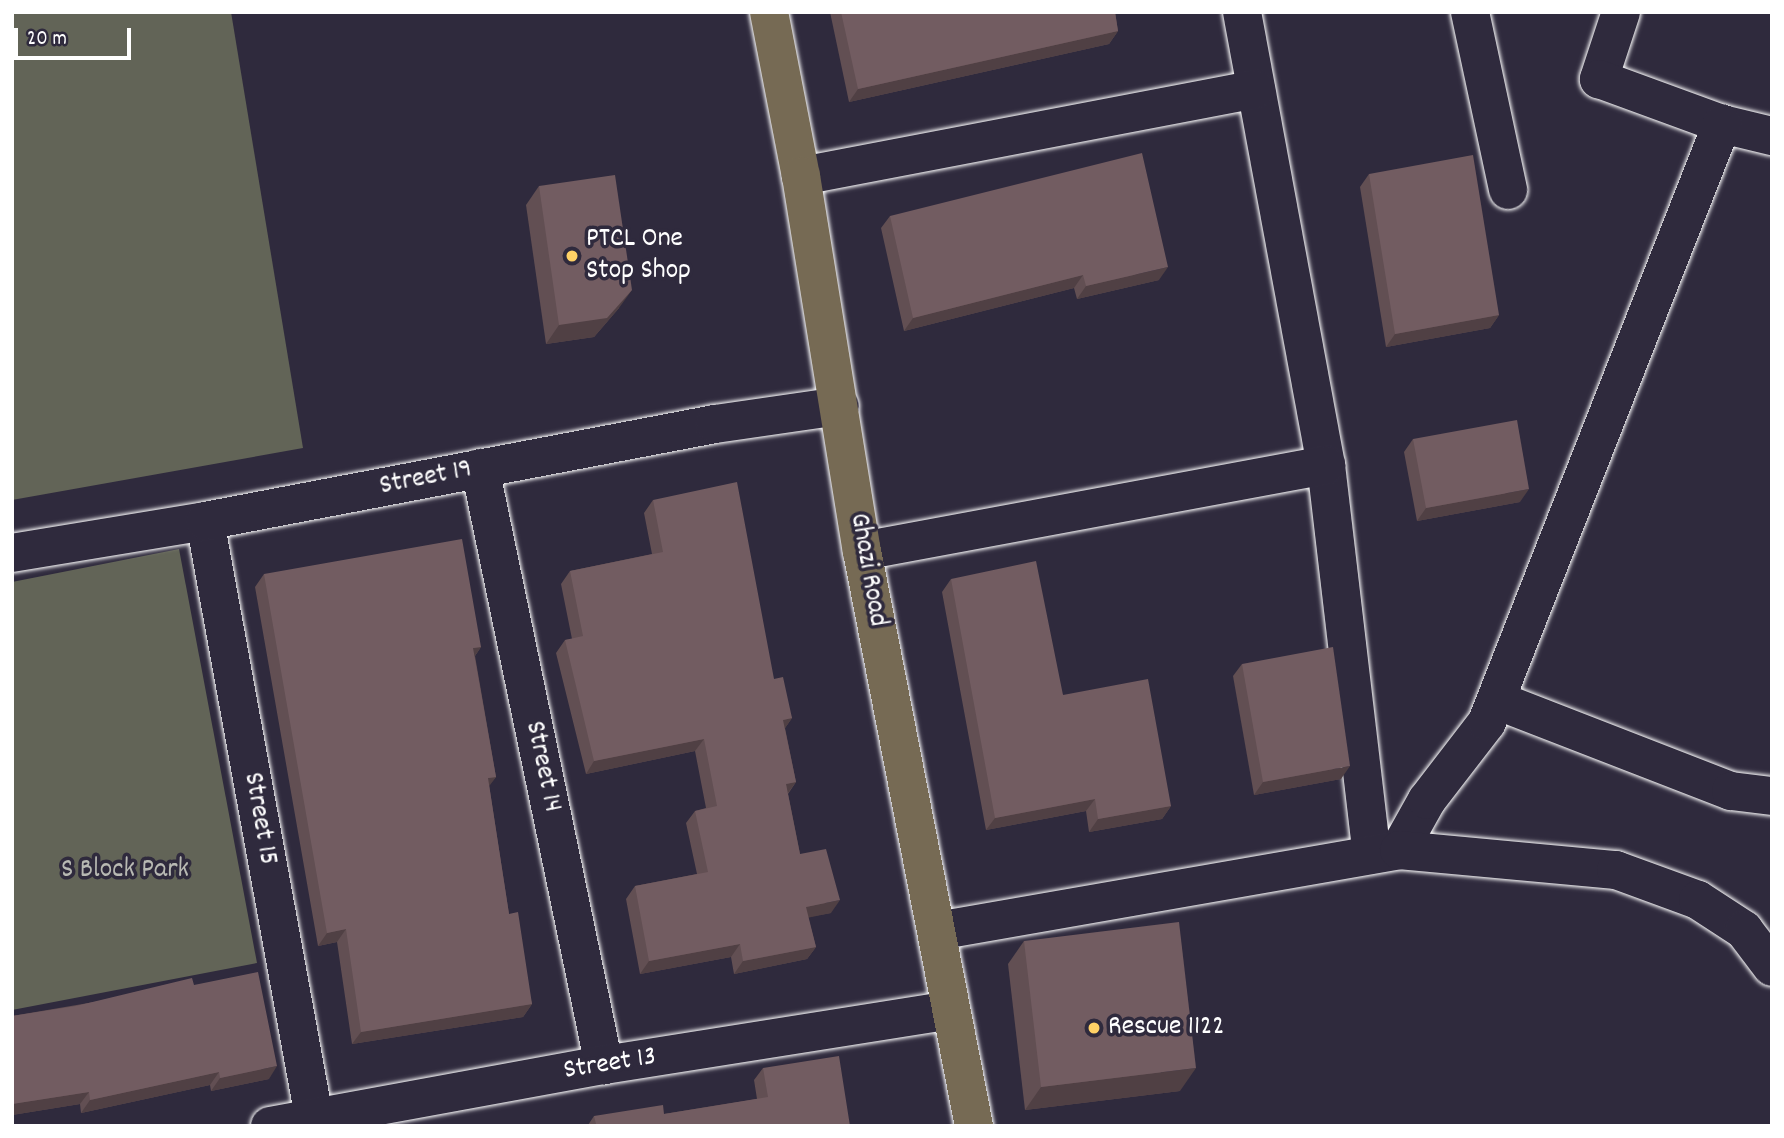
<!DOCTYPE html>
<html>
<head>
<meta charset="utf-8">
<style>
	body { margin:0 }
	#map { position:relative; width:1784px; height:1138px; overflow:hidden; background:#2f2a3d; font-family:Dekko,sans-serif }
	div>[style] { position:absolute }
	.green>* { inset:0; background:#626457 }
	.roads { filter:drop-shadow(0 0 2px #fff) drop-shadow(0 0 2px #fff) }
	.minor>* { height:38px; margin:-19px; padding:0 19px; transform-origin:19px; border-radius:19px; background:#2f2a3d }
	.major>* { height:38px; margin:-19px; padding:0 19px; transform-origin:19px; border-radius:19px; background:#766a54 }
	.wall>* { inset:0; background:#624f53 }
	.shaded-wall>* { inset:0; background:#504044 }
	.building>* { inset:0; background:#725c61 }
	.dots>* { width:19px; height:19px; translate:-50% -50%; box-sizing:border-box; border:4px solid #2f2a3d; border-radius:50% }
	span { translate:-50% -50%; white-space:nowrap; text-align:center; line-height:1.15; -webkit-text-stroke:7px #2f2a3d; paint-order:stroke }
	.poi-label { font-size:28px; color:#fff }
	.left { translate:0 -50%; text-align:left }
	.street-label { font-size:28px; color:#fff }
	.park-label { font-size:28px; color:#b8b9b3 }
	.frame { position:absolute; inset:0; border:14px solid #fff; pointer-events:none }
	.scale { position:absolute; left:14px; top:28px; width:117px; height:32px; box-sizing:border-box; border:4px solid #fff; border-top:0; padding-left:9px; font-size:21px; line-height:24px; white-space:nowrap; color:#fff; -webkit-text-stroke:5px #2f2a3d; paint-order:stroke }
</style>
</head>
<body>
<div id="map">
	<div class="green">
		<div style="clip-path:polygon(12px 12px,231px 12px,303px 448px,12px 500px)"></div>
		<div style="clip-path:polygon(179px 549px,257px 963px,12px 1010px,12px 582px)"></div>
	</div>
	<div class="roads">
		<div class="minor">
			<div style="left:1242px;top:12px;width:461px;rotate:79.5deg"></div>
			<div style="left:1326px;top:465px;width:392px;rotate:83.3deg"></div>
			<div style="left:1470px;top:12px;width:182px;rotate:77.9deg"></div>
			<div style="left:1621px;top:12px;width:71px;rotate:108.2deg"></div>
			<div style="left:1599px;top:79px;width:131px;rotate:20.1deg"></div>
			<div style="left:1722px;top:124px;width:51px;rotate:13.5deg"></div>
			<div style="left:801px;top:176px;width:463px;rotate:-10.8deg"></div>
			<div style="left:480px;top:468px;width:610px;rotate:78.27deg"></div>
			<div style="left:205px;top:521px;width:606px;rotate:79.64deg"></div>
			<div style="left:862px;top:551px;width:472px;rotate:-10.5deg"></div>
			<div style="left:12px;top:553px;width:196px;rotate:-9.4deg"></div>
			<div style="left:205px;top:521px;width:519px;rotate:-10.77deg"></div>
			<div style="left:715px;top:424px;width:126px;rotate:-8.2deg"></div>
			<div style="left:1496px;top:700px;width:252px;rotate:21.2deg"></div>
			<div style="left:1731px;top:791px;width:41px;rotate:7deg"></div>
			<div style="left:1399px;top:850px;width:57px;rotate:-60.8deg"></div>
			<div style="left:1427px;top:800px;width:98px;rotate:-52.4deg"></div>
			<div style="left:1487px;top:722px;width:643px;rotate:-68.55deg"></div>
			<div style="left:937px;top:931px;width:469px;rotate:-9.9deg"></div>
			<div style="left:1399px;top:850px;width:218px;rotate:5.3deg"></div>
			<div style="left:1616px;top:870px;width:87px;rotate:20.1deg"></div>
			<div style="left:1698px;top:900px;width:55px;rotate:33.1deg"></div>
			<div style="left:1744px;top:930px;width:46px;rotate:52.9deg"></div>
			<div style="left:270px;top:1126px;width:340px;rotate:-10.4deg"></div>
			<div style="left:604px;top:1065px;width:351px;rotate:-9deg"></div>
		</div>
		<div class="major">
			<div style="left:769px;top:12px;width:167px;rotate:79deg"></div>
			<div style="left:801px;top:176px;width:380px;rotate:80.8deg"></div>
			<div style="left:862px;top:551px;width:586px;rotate:78.98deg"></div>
		</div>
	</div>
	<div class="wall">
		<div style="clip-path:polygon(830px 12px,1115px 12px,1118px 31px,1109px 44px,849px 102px)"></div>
		<div style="clip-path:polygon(1369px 174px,1499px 315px,1490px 328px,1386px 347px,1360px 187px)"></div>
		<div style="clip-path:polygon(539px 186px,619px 308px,594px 337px,546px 344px,526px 205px)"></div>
		<div style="clip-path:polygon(890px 216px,1159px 280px,1077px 299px,1074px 288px,904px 331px,881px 228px)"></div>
		<div style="clip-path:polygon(1413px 439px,1520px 502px,1417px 521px,1404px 452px)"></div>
		<div style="clip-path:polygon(653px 500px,774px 679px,792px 718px,785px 728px,796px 782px,788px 794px,800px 854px,831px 913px,808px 917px,816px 947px,807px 959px,734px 974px,731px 957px,640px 974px,626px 899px,635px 886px,697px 874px,686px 823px,695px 811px,706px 808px,695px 751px,586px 774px,556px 653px,565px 640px,572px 639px,561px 584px,570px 571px,652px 554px,644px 513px)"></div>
		<div style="clip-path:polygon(264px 574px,481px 647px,475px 656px,496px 777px,489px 785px,509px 914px,532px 1004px,523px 1017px,352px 1044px,337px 942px,318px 946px,255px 587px)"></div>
		<div style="clip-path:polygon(951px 579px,1171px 806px,1162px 819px,1089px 832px,1086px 811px,986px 830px,942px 592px)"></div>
		<div style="clip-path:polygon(1242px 664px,1341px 779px,1254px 795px,1233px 676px)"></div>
		<div style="clip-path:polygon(1024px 941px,1180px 1091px,1025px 1110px,1008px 964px)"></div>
		<div style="clip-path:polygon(194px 985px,269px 1079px,211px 1091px,210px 1085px,81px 1113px,80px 1104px,12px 1115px,12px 1016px)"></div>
		<div style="clip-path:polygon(763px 1068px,850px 1126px,588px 1125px,594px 1116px,664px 1114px,757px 1099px,754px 1080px)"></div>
	</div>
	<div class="shaded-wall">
		<div style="clip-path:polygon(1118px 31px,1109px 44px,849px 102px,858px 89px)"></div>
		<div style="clip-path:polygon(1168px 267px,1159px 280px,1077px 299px,1086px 286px)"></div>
		<div style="clip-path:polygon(1083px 275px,1074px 288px,904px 331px,913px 318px)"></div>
		<div style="clip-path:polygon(632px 290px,619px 308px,594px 337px,546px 344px,559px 325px)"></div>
		<div style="clip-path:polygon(1499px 315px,1490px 328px,1386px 347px,1395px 334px)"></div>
		<div style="clip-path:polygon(1529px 489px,1520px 502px,1417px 521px,1426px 508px)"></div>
		<div style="clip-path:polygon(481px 647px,472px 660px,473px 648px)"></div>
		<div style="clip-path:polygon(792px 718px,783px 731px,783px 720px)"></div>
		<div style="clip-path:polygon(704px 739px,695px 751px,586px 774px,594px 761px)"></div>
		<div style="clip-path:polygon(1350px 766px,1341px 779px,1254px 795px,1263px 782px)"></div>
		<div style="clip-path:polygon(496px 777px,487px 789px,488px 778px)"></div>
		<div style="clip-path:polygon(796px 782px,787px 794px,786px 784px)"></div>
		<div style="clip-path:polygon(1095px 799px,1086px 811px,986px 830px,995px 818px)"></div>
		<div style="clip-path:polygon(1171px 806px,1162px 819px,1089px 832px,1098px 819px)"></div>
		<div style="clip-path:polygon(840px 900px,831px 913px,797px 920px,806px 907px)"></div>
		<div style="clip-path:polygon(346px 929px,337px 942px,318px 946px,327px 933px)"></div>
		<div style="clip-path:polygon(740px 944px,731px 957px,640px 974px,649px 961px)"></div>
		<div style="clip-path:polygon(816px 947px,807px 959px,734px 974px,743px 961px)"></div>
		<div style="clip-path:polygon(532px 1004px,523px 1017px,352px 1044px,361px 1032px)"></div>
		<div style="clip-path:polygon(277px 1066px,269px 1079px,211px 1091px,220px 1078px)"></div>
		<div style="clip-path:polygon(1196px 1068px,1180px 1091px,1025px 1110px,1041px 1087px)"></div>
		<div style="clip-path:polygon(219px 1072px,210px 1085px,81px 1113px,90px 1100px)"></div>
		<div style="clip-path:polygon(89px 1092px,80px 1104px,12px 1115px,12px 1104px)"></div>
	</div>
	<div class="building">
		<div style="clip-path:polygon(841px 12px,1115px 12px,1118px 31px,858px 89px)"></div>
		<div style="clip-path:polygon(1142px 153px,1168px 267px,1086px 286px,1083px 275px,913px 318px,890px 216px)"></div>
		<div style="clip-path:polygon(1473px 155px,1499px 315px,1395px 334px,1369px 174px)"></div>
		<div style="clip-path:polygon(615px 175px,632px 290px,607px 318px,559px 325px,539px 186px)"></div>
		<div style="clip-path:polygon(1517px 420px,1529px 489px,1426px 508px,1413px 439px)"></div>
		<div style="clip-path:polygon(737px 482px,774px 679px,783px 677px,792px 718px,783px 720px,796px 782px,786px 784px,800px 854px,826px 849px,840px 900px,806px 907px,816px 947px,743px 961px,740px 944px,649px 961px,635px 886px,708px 872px,695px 811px,717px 806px,704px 739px,594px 761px,565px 640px,583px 636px,570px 571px,663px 552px,653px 500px)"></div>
		<div style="clip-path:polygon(462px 539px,481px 647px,473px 648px,496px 777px,488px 778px,509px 914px,518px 912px,532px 1004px,361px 1032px,346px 929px,327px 933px,264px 574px)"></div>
		<div style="clip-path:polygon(1036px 561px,1063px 695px,1148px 679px,1171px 806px,1098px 819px,1095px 799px,995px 818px,951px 579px)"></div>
		<div style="clip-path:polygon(1333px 647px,1350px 766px,1263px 782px,1242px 664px)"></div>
		<div style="clip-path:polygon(1179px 922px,1196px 1068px,1041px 1087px,1024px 941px)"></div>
		<div style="clip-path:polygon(258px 972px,277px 1066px,220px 1078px,219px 1072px,90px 1100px,89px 1092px,12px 1104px,12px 1016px,76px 1006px,192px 978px,194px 985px)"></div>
		<div style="clip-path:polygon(839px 1056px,850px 1126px,582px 1126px,596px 1124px,594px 1116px,663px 1105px,664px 1114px,768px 1097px,763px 1068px)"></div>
	</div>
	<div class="dots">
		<div style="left:572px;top:256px;background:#ffd166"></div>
		<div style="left:1094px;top:1028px;background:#ffd166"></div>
	</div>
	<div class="poi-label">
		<span class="left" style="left:586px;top:256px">PTCL One<br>Stop Shop</span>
		<span class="left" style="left:1108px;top:1028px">Rescue 1122</span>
	</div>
	<div class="street-label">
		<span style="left:426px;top:479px;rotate:-11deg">Street 19</span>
		<span style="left:867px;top:570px;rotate:80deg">Ghazi Road</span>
		<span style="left:542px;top:767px;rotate:78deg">Street 14</span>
		<span style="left:259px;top:819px;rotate:80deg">Street 15</span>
		<span style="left:610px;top:1065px;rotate:-9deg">Street 13</span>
	</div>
	<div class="park-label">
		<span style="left:125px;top:871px">S Block Park</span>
	</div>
	<div class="frame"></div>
	<div class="scale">20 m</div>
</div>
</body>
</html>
